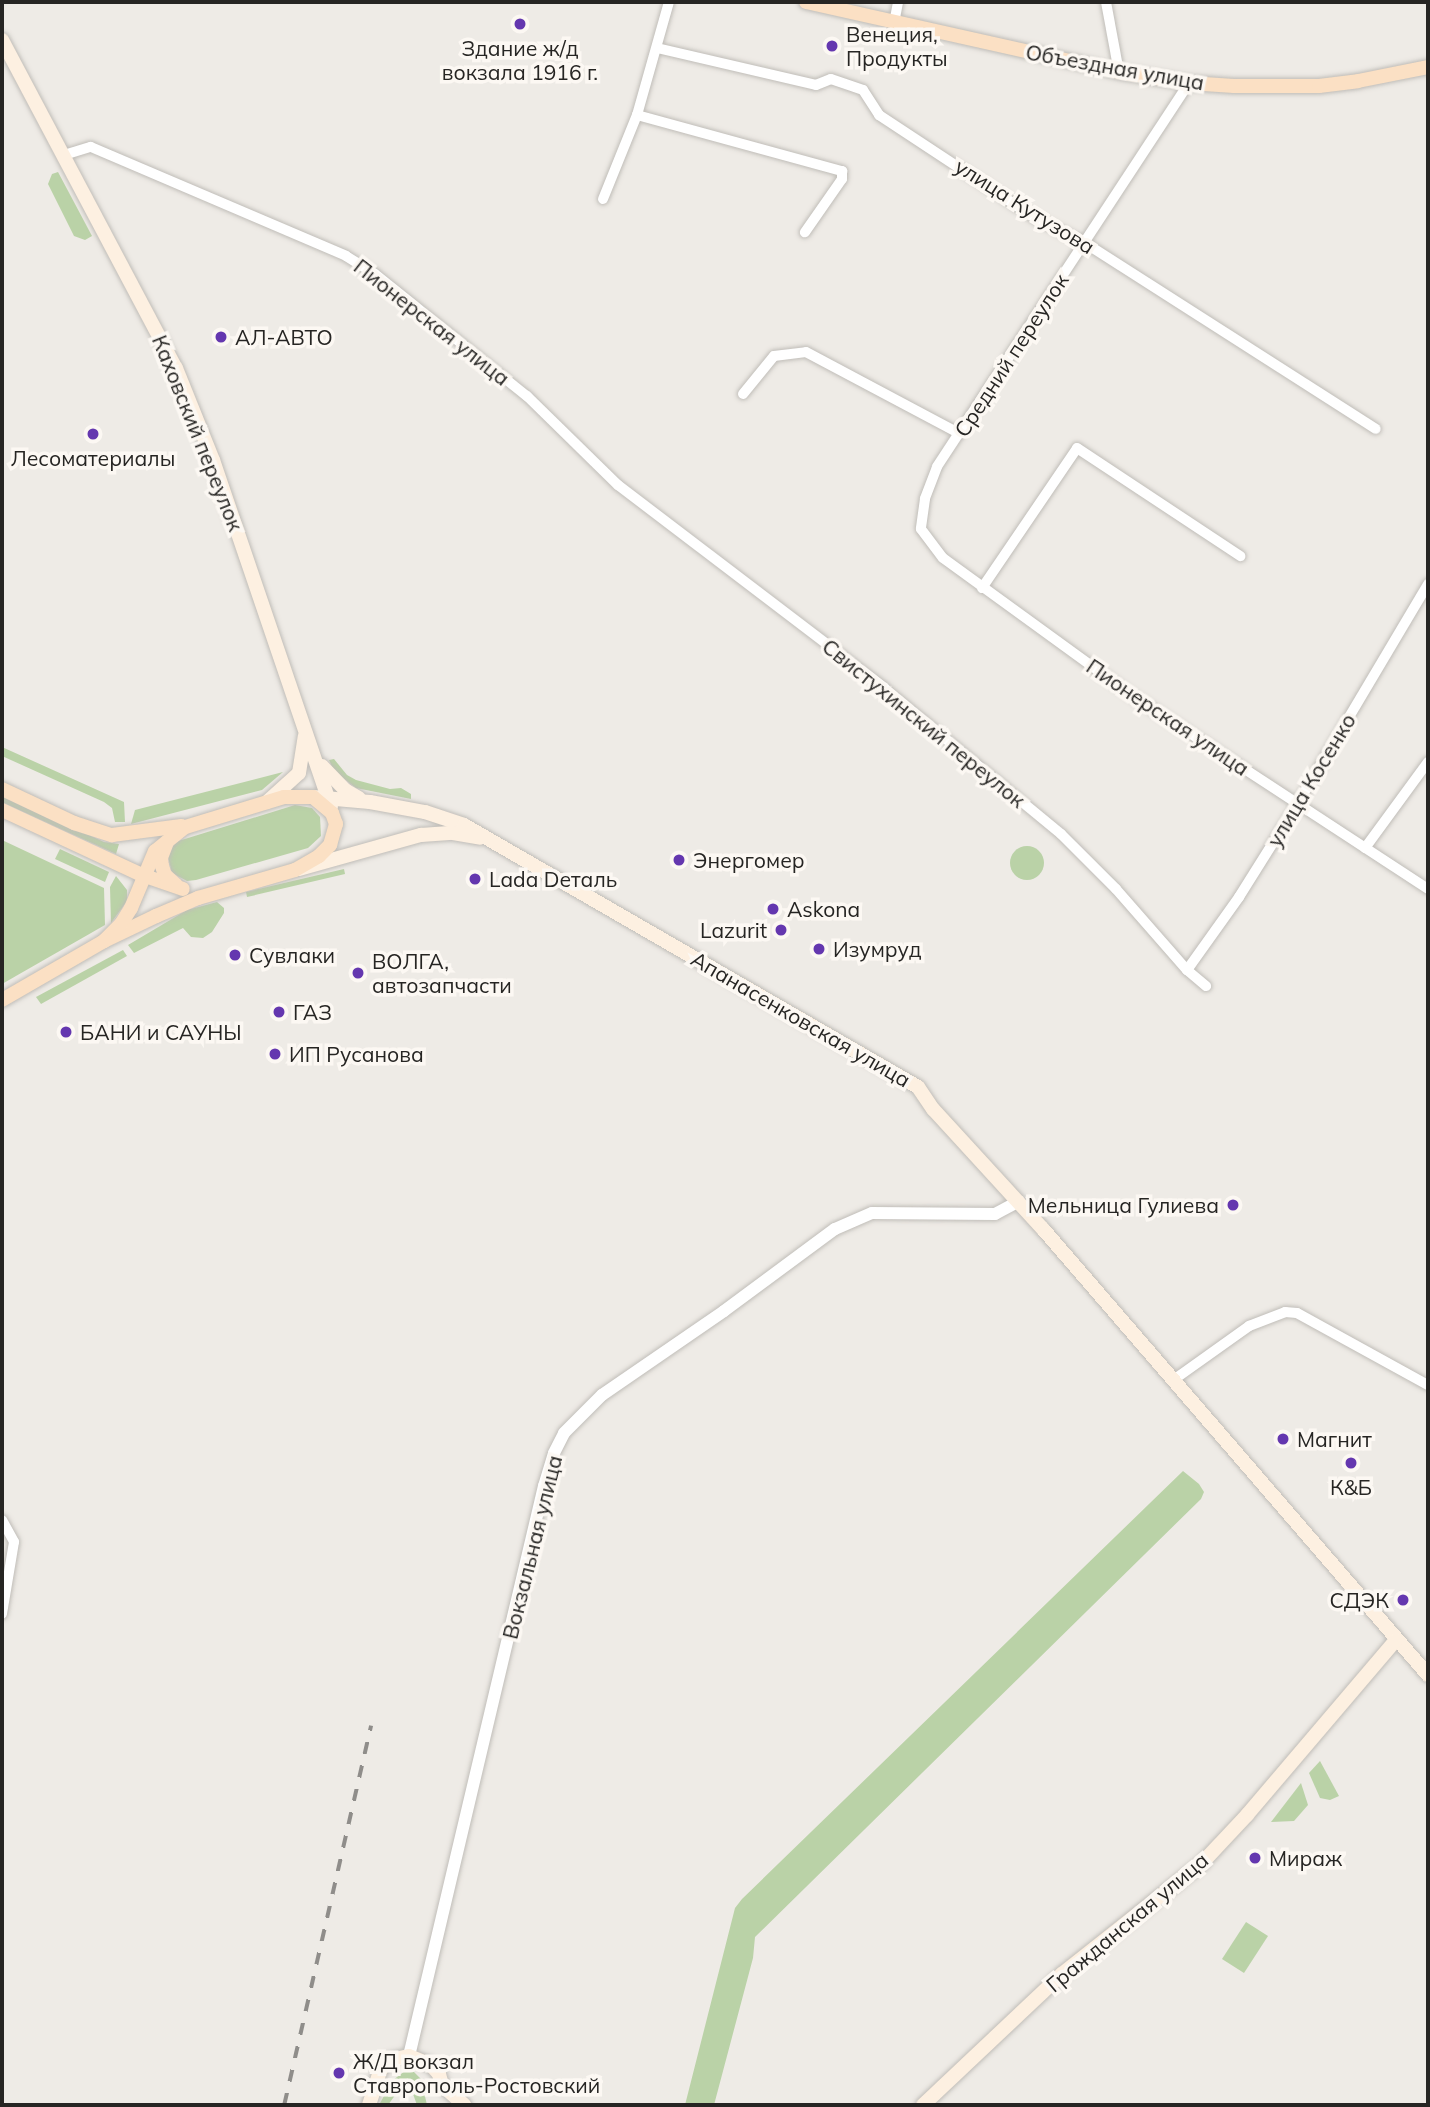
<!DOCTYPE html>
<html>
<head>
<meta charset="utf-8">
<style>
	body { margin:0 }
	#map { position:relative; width:1430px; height:2107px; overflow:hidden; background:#eeebe6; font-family:Mulish,sans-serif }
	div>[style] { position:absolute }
	.green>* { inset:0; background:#bad2a7 }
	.round { border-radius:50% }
	.roads { filter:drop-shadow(0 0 2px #c0bdb8) drop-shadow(0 0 2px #c0bdb8) }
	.minor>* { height:10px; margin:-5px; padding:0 5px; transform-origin:5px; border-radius:5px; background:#fff }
	.tertiary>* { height:12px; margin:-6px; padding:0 6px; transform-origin:6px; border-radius:6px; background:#fff }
	.secondary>* { height:14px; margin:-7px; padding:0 7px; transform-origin:7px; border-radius:7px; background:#fdf0e1 }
	.primary>* { height:14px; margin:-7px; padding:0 7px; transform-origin:7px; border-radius:7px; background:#fbe0c4 }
	.rail>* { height:3.5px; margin-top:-1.75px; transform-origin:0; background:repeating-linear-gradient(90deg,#8f8d8a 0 12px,transparent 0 24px) }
	.dots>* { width:19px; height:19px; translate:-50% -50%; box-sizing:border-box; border:4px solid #fcf8f3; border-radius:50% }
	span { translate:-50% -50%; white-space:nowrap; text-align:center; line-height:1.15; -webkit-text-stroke:7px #fcf8f3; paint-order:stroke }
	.poi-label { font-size:21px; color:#262523 }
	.left { translate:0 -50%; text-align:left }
	.right { translate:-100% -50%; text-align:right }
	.street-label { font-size:21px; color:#262523 }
	.frame { position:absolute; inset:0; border:4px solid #262523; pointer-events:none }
</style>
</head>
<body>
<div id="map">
	<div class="green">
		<div style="clip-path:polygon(58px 172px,92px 236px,85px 240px,74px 236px,48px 184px,52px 174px)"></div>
		<div style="clip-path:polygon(2px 747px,124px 802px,125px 822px,115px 822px,112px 808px,104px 802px,2px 756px)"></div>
		<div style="clip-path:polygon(334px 759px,347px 775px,356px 780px,390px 789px,401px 788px,411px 794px,411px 799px,356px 788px,334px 771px,329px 760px)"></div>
		<div style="clip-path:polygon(283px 772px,262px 790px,131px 824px,135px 810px)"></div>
		<div style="clip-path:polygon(2px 795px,104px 842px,119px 844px,116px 854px,2px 802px)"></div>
		<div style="clip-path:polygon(295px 805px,312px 808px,320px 817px,321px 836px,308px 848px,196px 880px,187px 881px,172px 873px,168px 857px,175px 842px)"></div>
		<div style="clip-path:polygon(2px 840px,104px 888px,105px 925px,2px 984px)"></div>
		<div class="round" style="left:1010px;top:846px;width:34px;height:34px"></div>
		<div style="clip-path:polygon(60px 849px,109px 872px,105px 882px,55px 859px)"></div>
		<div style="clip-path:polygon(344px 869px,345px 874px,247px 897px,246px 892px)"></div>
		<div style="clip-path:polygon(116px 876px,127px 890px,127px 901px,111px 923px,110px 887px)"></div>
		<div style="clip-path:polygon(217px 902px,224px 908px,224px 913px,212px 932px,203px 938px,191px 937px,183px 928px,134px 953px,128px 945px,187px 910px)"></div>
		<div style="clip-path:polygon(123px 950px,127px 956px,41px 1004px,36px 997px)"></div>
		<div style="clip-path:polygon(1183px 1471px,1199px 1484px,1204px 1492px,1201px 1499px,755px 1937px,753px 1958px,714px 2105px,685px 2105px,735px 1908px,742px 1899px)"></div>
		<div style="clip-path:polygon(1320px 1761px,1339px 1796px,1330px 1800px,1320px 1798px,1309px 1773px)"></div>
		<div style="clip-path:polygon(1301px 1783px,1308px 1805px,1294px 1821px,1271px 1822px)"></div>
		<div style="clip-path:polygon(1246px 1922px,1268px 1936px,1244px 1973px,1222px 1959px)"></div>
		<div style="clip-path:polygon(405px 2071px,414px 2072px,421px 2079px,427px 2105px,417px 2105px,413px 2094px,406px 2090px,396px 2094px,388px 2105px,380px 2103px,393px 2080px)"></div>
	</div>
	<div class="roads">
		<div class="minor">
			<div style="left:1106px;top:2px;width:71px;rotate:79.5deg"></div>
			<div style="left:894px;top:23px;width:21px;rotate:-79deg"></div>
			<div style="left:657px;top:48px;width:163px;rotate:13.1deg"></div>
			<div style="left:816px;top:85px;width:16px;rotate:-22deg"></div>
			<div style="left:831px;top:79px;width:34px;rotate:19deg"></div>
			<div style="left:863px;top:90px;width:30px;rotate:57deg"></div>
			<div style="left:879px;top:115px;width:189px;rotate:33.4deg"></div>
			<div style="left:1037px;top:219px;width:54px;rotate:26.6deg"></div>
			<div style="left:1085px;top:243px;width:345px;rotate:32.6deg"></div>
			<div style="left:1189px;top:83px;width:459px;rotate:123.3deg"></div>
			<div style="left:937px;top:467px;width:34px;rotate:111deg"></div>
			<div style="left:925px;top:499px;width:30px;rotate:98deg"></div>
			<div style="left:921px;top:529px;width:36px;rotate:53deg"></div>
			<div style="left:943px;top:558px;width:231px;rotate:36deg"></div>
			<div style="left:1130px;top:694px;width:356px;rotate:33.2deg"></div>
			<div style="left:637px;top:115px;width:213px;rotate:15.3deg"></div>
			<div style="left:842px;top:171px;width:8px;rotate:90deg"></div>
			<div style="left:842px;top:179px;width:65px;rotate:124.9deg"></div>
			<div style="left:64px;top:155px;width:28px;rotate:-17deg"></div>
			<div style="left:91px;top:147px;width:277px;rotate:23.1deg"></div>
			<div style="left:346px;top:256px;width:34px;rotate:32deg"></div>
			<div style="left:375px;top:274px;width:195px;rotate:38.8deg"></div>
			<div style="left:527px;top:396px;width:127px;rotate:44.4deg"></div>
			<div style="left:618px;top:485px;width:335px;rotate:37.3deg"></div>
			<div style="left:884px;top:688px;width:229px;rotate:39.5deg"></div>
			<div style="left:1061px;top:834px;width:78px;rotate:45deg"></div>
			<div style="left:1116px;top:889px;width:108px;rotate:48.8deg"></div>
			<div style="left:1187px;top:970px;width:25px;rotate:40deg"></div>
			<div style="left:603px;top:199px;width:91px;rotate:-68deg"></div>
			<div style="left:637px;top:115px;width:117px;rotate:-74.2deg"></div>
			<div style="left:743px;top:394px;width:49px;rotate:-50.8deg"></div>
			<div style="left:774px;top:356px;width:32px;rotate:-7deg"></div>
			<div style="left:806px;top:352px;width:174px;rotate:28deg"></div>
			<div style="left:982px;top:588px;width:169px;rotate:-55.8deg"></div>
			<div style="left:1077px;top:448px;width:196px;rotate:33.5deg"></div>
			<div style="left:1365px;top:848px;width:107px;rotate:-53.8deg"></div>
			<div style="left:1187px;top:970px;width:90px;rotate:-54.5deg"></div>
			<div style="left:1239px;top:897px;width:111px;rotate:-57.9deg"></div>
			<div style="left:1298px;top:803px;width:255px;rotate:-59.3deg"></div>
			<div style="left:1172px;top:1381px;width:95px;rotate:-35.5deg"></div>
			<div style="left:1249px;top:1326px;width:39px;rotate:-21deg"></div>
			<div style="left:1285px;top:1312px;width:12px;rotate:5deg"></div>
			<div style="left:1297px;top:1313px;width:149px;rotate:28.8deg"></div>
			<div style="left:2px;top:1520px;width:25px;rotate:61deg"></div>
			<div style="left:14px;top:1542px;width:73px;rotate:99.5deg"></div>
		</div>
		<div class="tertiary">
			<div style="left:409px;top:2056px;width:586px;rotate:-76.68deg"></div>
			<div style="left:544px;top:1486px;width:34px;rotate:-73deg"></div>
			<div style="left:554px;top:1453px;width:22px;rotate:-63deg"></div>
			<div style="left:564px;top:1433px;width:54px;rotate:-45deg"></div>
			<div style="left:602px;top:1395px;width:148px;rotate:-34.5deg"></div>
			<div style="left:724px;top:1311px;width:138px;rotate:-36.5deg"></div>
			<div style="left:835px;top:1229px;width:40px;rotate:-23.4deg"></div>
			<div style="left:872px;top:1213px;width:123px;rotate:0.5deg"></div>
			<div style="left:995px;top:1214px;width:27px;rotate:-28deg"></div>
		</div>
		<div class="secondary">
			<div style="left:2px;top:40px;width:371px;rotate:62.1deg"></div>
			<div style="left:176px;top:368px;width:99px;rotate:68.1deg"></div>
			<div style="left:213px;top:460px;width:366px;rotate:71.2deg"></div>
			<div style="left:322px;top:766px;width:33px;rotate:46deg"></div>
			<div style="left:345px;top:790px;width:16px;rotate:30deg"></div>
			<div style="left:313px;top:797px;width:57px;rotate:5deg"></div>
			<div style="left:370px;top:802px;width:56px;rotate:10.3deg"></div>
			<div style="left:425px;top:812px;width:41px;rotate:18.4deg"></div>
			<div style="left:464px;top:825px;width:524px;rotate:29.99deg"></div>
			<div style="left:918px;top:1087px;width:27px;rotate:56deg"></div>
			<div style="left:933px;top:1109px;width:163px;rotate:47.5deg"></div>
			<div style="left:1043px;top:1229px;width:589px;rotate:49.2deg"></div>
			<div style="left:267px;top:802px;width:43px;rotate:-42.2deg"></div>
			<div style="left:299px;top:773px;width:37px;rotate:-81deg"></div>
			<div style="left:299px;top:869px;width:127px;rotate:-15.6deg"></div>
			<div style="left:421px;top:835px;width:32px;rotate:-4deg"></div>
			<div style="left:453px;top:833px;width:27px;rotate:10deg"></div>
			<div style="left:369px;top:2105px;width:38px;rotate:-72deg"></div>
			<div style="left:381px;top:2069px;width:13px;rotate:-45deg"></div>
			<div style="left:390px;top:2060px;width:19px;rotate:-12deg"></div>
			<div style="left:409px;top:2056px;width:24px;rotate:22deg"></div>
			<div style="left:431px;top:2065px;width:12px;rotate:48deg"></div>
			<div style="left:439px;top:2074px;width:11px;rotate:75deg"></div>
			<div style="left:442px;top:2085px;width:30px;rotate:42deg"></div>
			<div style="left:923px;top:2105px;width:191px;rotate:-43.3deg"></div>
			<div style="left:1062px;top:1974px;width:179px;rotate:-38.4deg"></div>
			<div style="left:1202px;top:1863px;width:66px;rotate:-46.8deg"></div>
			<div style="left:1247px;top:1815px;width:230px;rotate:-49.6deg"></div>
		</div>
		<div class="primary">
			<div style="left:806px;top:2px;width:321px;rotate:12.6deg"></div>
			<div style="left:1119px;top:72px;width:71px;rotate:8.9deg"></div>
			<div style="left:1189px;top:83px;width:45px;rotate:3.8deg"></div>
			<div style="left:1234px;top:86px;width:85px"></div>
			<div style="left:1319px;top:86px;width:39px;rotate:-7deg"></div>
			<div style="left:1358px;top:81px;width:71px;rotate:-11.3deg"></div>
			<div style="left:2px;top:789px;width:80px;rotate:25.3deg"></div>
			<div style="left:74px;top:823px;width:40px;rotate:18deg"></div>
			<div style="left:112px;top:835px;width:70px;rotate:-7.4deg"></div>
			<div style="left:2px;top:810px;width:154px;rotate:24.9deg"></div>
			<div style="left:142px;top:875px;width:43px;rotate:18.9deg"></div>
			<div style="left:167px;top:842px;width:17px;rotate:111deg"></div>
			<div style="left:161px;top:858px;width:8px;rotate:83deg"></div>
			<div style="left:162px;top:866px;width:9px;rotate:72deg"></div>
			<div style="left:165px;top:875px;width:15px;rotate:42deg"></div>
			<div style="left:2px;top:1000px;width:118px;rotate:-30deg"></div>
			<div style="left:104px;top:941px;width:58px;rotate:-25.7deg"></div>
			<div style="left:156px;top:916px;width:46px;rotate:-23.2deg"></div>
			<div style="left:198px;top:898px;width:101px;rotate:-16.1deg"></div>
			<div style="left:295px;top:870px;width:28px;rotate:-30deg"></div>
			<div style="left:319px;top:856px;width:16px;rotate:-45deg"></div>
			<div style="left:330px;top:845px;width:22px;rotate:-74deg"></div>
			<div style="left:336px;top:824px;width:12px;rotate:-110deg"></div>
			<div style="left:332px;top:813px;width:25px;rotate:-140deg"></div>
			<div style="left:313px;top:797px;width:29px;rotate:180deg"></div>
			<div style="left:284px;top:797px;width:103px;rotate:163.1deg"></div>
			<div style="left:185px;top:827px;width:38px;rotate:141deg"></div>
			<div style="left:155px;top:851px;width:62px;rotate:112.8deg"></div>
			<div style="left:131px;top:908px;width:19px;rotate:122deg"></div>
			<div style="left:121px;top:924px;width:24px;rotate:135deg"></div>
		</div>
	</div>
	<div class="rail">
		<div style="left:284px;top:2105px;width:389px;rotate:-77.1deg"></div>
	</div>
	<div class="dots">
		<div style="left:520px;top:24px;background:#6437af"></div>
		<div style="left:832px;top:46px;background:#6437af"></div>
		<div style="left:221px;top:337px;background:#6437af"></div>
		<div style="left:93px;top:434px;background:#6437af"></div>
		<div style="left:679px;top:860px;background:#6437af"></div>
		<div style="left:475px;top:879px;background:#6437af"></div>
		<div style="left:773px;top:909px;background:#6437af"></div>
		<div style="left:781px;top:930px;background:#6437af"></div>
		<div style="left:819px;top:949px;background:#6437af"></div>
		<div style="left:235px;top:955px;background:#6437af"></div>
		<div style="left:358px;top:973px;background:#6437af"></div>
		<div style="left:279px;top:1012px;background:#6437af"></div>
		<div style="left:66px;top:1032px;background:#6437af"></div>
		<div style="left:275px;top:1054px;background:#6437af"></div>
		<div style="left:1233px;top:1205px;background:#6437af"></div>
		<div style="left:1283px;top:1439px;background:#6437af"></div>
		<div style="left:1351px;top:1463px;background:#6437af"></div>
		<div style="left:1403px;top:1600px;background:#6437af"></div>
		<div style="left:1255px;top:1858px;background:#6437af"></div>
		<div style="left:339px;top:2073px;background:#6437af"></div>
	</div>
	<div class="poi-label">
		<span class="left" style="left:846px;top:46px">Венеция,<br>Продукты</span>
		<span style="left:520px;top:60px">Здание ж/д<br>вокзала 1916 г.</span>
		<span class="left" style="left:235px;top:337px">АЛ-АВТО</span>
		<span style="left:93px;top:458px">Лесоматериалы</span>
		<span class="left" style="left:693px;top:860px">Энергомер</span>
		<span class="left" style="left:489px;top:879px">Lada Dеталь</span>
		<span class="left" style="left:787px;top:909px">Askona</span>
		<span class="right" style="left:767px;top:930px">Lazurit</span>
		<span class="left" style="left:833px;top:949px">Изумруд</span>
		<span class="left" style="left:249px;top:955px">Сувлаки</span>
		<span class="left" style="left:372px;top:973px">ВОЛГА,<br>автозапчасти</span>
		<span class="left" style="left:293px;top:1012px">ГАЗ</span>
		<span class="left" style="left:80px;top:1032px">БАНИ и САУНЫ</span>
		<span class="left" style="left:289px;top:1054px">ИП Русанова</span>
		<span class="right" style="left:1219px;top:1205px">Мельница Гулиева</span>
		<span class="left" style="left:1297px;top:1439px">Магнит</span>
		<span style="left:1351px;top:1487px">К&amp;Б</span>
		<span class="right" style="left:1389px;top:1600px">СДЭК</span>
		<span class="left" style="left:1269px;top:1858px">Мираж</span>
		<span class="left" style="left:353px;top:2073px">Ж/Д вокзал<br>Ставрополь-Ростовский</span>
	</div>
	<div class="street-label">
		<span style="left:1115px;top:67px;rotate:10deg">Объездная улица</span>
		<span style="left:1025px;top:206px;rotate:32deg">улица Кутузова</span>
		<span style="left:432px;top:322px;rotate:38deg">Пионерская улица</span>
		<span style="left:1011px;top:355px;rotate:-57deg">Средний переулок</span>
		<span style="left:198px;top:433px;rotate:68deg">Каховский переулок</span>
		<span style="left:1168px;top:717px;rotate:34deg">Пионерская улица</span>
		<span style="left:924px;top:723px;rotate:39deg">Свистухинский переулок</span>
		<span style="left:1311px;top:780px;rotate:-59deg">улица Косенко</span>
		<span style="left:801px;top:1019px;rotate:30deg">Апанасенковская улица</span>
		<span style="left:532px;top:1547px;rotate:-76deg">Вокзальная улица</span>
		<span style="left:1127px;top:1922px;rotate:-40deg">Гражданская улица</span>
	</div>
	<div class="frame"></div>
</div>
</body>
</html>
